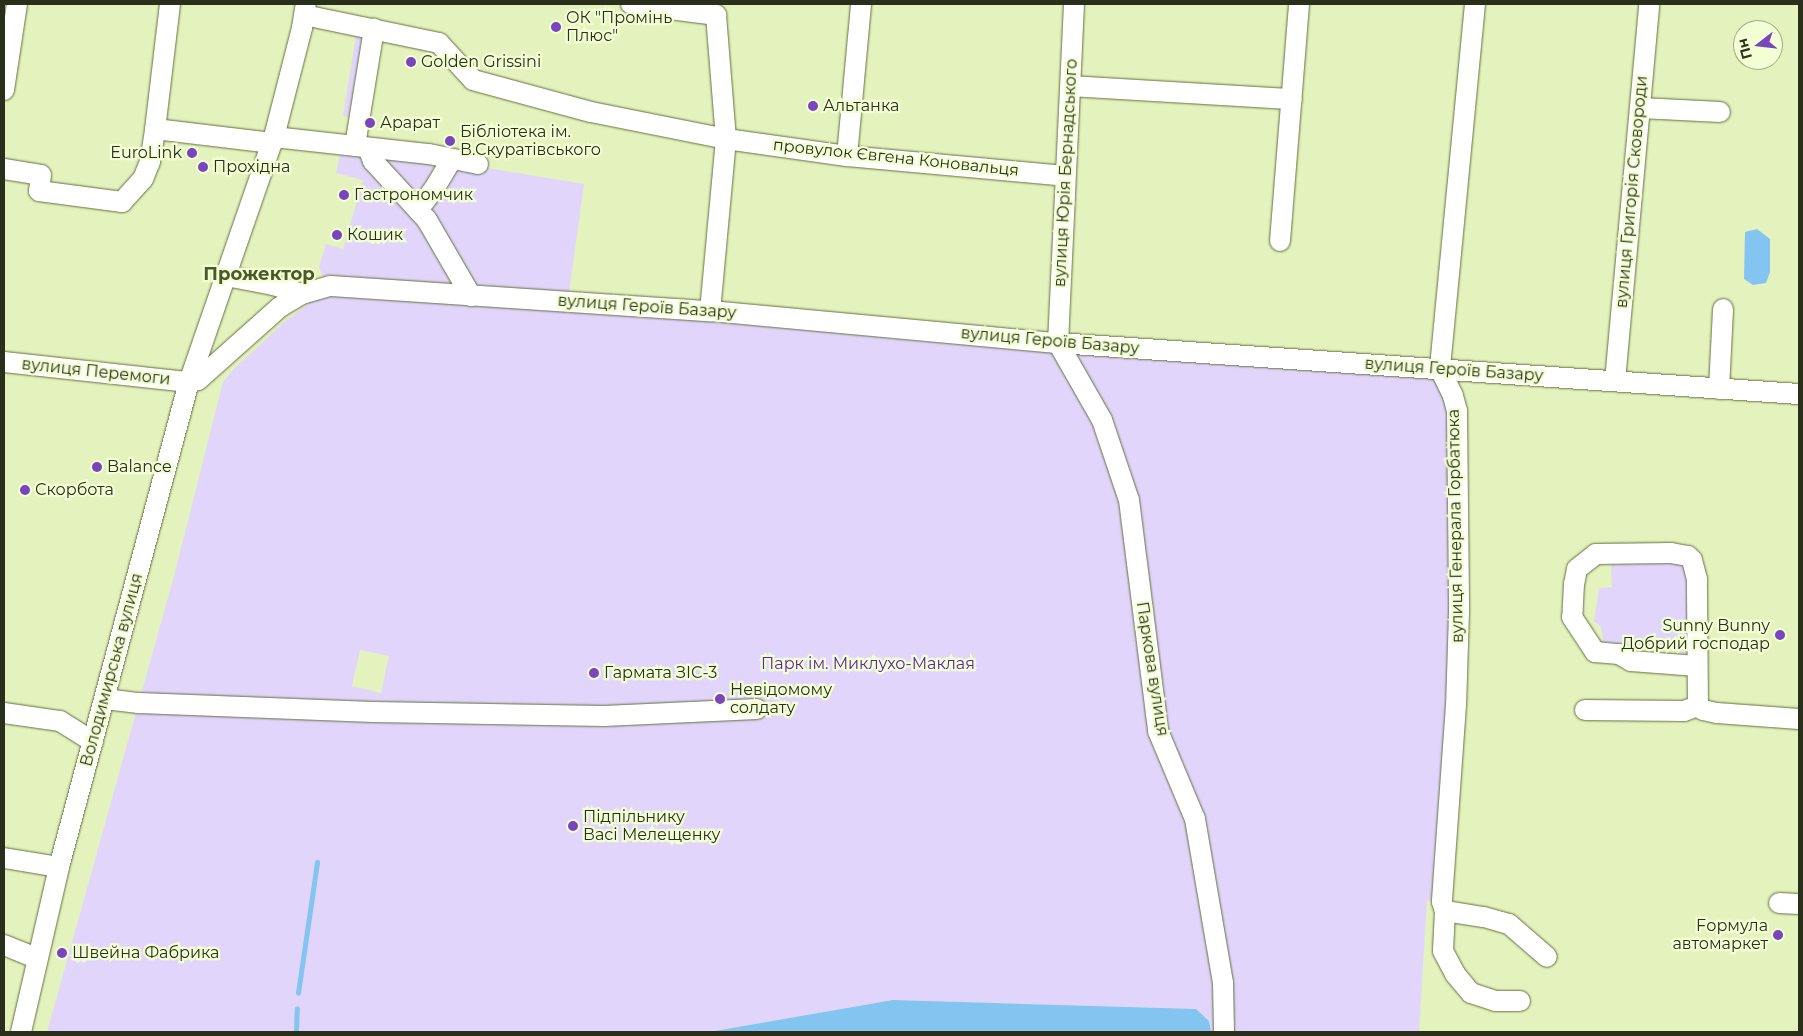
<!DOCTYPE html>
<html>
<head>
<meta charset="utf-8">
<style>
	body { margin:0 }
	#map { position:relative; width:1803px; height:1036px; overflow:hidden; background:#e4f2bd; font-family:Montserrat,sans-serif }
	div>[style] { position:absolute }
	.green>* { inset:0; background:#e2d5fc }
	.water>* { inset:0; background:#84c4f1 }
	.stream>* { height:4.5px; margin:-2.25px; padding:0 2.25px; transform-origin:2.25px; border-radius:2.25px; background:#84c4f1 }
	.roads { filter:drop-shadow(0 0 1px #647040) drop-shadow(0 0 1px #647040) }
	.minor>* { height:20px; margin:-10px; padding:0 10px; transform-origin:10px; border-radius:10px; background:#fff }
	.dots>* { width:14px; height:14px; translate:-50% -50%; box-sizing:border-box; border:2px solid #f2fed4; border-radius:50% }
	span { translate:-50% -50%; white-space:nowrap; text-align:center; line-height:1.15; -webkit-text-stroke:4.5px #f2fed4; paint-order:stroke }
	.poi-label { font-size:16px; color:#2a2f1b }
	.left { translate:0 -50%; text-align:left }
	.right { translate:-100% -50%; text-align:right }
	.street-label { font-size:16px; color:#2a2f1b }
	.park-label { font-size:16px; color:#5f249e }
	.neighbourhood-label { font-size:18px; color:#4d5829; font-weight:700 }
	.frame { position:absolute; inset:0; border:5px solid #2a2f1b; pointer-events:none }
	.north { position:absolute; left:1733px; top:20px; width:50px; height:50px; box-sizing:border-box; background:#f2fed4; border:1px solid #a2ab8a; border-radius:50%; rotate:254deg; font-size:14px; font-weight:700; line-height:20px; text-align:center; color:#2a2f1b }
	.north::after { content:''; display:block; margin:auto; width:18px; height:22px; background:#7944bc; clip-path:polygon(50% 0,100% 100%,50% 72%,0 100%) }
</style>
</head>
<body>
<div id="map">
	<div class="green">
		<div style="clip-path:polygon(356px 35px,368px 37px,356px 118px,343px 116px)"></div>
		<div style="clip-path:polygon(395px 153px,584px 184px,569px 293px,328px 280px,322px 275px,319px 267px,326px 244px,343px 249px,363px 180px,336px 173px,340px 155px)"></div>
		<div style="clip-path:polygon(evenodd,331px 287px,1440px 369px,1456px 404px,1442px 902px,1427px 900px,1419px 1032px,1211px 1032px,1209px 1021px,1196px 1009px,893px 1000px,709px 1032px,47px 1032px,174px 576px,223px 382px,233px 370px,284px 322px,331px 287px,360px 650px,389px 656px,381px 693px,352px 686px,360px 650px)"></div>
		<div style="clip-path:polygon(1611px 558px,1645px 558px,1689px 565px,1694px 655px,1653px 647px,1617px 648px,1604px 644px,1601px 627px,1594px 621px,1599px 588px,1612px 587px)"></div>
	</div>
	<div class="water">
		<div style="clip-path:polygon(1757px 229px,1770px 239px,1770px 272px,1766px 283px,1753px 285px,1744px 279px,1745px 232px)"></div>
		<div style="clip-path:polygon(893px 1000px,1196px 1009px,1209px 1021px,1211px 1032px,709px 1032px)"></div>
	</div>
	<div class="stream">
		<div style="left:298px;top:993px;width:132px;rotate:-81.7deg"></div>
		<div style="left:296px;top:1032px;width:23px;rotate:-88deg"></div>
	</div>
	<div class="roads">
		<div class="minor">
			<div style="left:170px;top:4px;width:126px;rotate:96.8deg"></div>
			<div style="left:155px;top:129px;width:118px;rotate:6.8deg"></div>
			<div style="left:631px;top:4px;width:86px;rotate:7.4deg"></div>
			<div style="left:716px;top:15px;width:124px;rotate:85.4deg"></div>
			<div style="left:726px;top:139px;width:173px;rotate:95.3deg"></div>
			<div style="left:1074px;top:4px;width:339px;rotate:92.7deg"></div>
			<div style="left:1058px;top:343px;width:89px;rotate:60.3deg"></div>
			<div style="left:1102px;top:420px;width:84px;rotate:71.4deg"></div>
			<div style="left:1129px;top:500px;width:233px;rotate:82.8deg"></div>
			<div style="left:1158px;top:731px;width:95px;rotate:67.2deg"></div>
			<div style="left:1195px;top:819px;width:166px;rotate:80.3deg"></div>
			<div style="left:1223px;top:983px;width:49px;rotate:88.8deg"></div>
			<div style="left:1475px;top:4px;width:367px;rotate:95.5deg"></div>
			<div style="left:1440px;top:369px;width:30px;rotate:64deg"></div>
			<div style="left:1453px;top:396px;width:16px;rotate:75deg"></div>
			<div style="left:1457px;top:411px;width:201px;rotate:89.4deg"></div>
			<div style="left:1459px;top:612px;width:93px;rotate:91.8deg"></div>
			<div style="left:1456px;top:705px;width:197px;rotate:94.1deg"></div>
			<div style="left:1442px;top:902px;width:9px;rotate:72deg"></div>
			<div style="left:1445px;top:911px;width:39px;rotate:9deg"></div>
			<div style="left:1484px;top:917px;width:26px;rotate:16deg"></div>
			<div style="left:1509px;top:924px;width:50px;rotate:41deg"></div>
			<div style="left:304px;top:15px;width:138px;rotate:11.7deg"></div>
			<div style="left:439px;top:43px;width:50px;rotate:47.4deg"></div>
			<div style="left:473px;top:80px;width:122px;rotate:15.2deg"></div>
			<div style="left:591px;top:112px;width:138px;rotate:11.3deg"></div>
			<div style="left:726px;top:139px;width:122px;rotate:8deg"></div>
			<div style="left:847px;top:156px;width:219px;rotate:5.2deg"></div>
			<div style="left:1071px;top:86px;width:221px;rotate:3.4deg"></div>
			<div style="left:4px;top:90px;width:87px;rotate:-81.4deg"></div>
			<div style="left:1641px;top:108px;width:79px;rotate:2.9deg"></div>
			<div style="left:274px;top:137px;width:156px;rotate:6.3deg"></div>
			<div style="left:429px;top:154px;width:50px;rotate:11.5deg"></div>
			<div style="left:355px;top:146px;width:119px;rotate:-80.8deg"></div>
			<div style="left:368px;top:148px;width:14px;rotate:69deg"></div>
			<div style="left:373px;top:161px;width:80px;rotate:47.5deg"></div>
			<div style="left:427px;top:220px;width:88px;rotate:59.9deg"></div>
			<div style="left:847px;top:156px;width:153px;rotate:-84.7deg"></div>
			<div style="left:4px;top:169px;width:37px;rotate:9deg"></div>
			<div style="left:41px;top:175px;width:16px;rotate:97deg"></div>
			<div style="left:39px;top:191px;width:84px;rotate:7.5deg"></div>
			<div style="left:122px;top:202px;width:31px;rotate:-48deg"></div>
			<div style="left:143px;top:179px;width:18px;rotate:-68deg"></div>
			<div style="left:150px;top:162px;width:33px;rotate:-81deg"></div>
			<div style="left:418px;top:210px;width:26px;rotate:-53deg"></div>
			<div style="left:434px;top:189px;width:35px;rotate:-59deg"></div>
			<div style="left:1280px;top:241px;width:238px;rotate:-85.4deg"></div>
			<div style="left:226px;top:276px;width:48px;rotate:10.8deg"></div>
			<div style="left:273px;top:285px;width:30px;rotate:17deg"></div>
			<div style="left:4px;top:362px;width:186px;rotate:6.2deg"></div>
			<div style="left:189px;top:382px;width:9px;rotate:-13deg"></div>
			<div style="left:198px;top:380px;width:110px;rotate:-41.7deg"></div>
			<div style="left:280px;top:307px;width:26px;rotate:-31deg"></div>
			<div style="left:302px;top:294px;width:29px;rotate:-16deg"></div>
			<div style="left:330px;top:286px;width:381px;rotate:3.8deg"></div>
			<div style="left:710px;top:311px;width:349px;rotate:5.3deg"></div>
			<div style="left:1058px;top:343px;width:743px;rotate:3.94deg"></div>
			<div style="left:1615px;top:381px;width:379px;rotate:-84.8deg"></div>
			<div style="left:1719px;top:389px;width:80px;rotate:-87.1deg"></div>
			<div style="left:105px;top:699px;width:34px;rotate:7deg"></div>
			<div style="left:139px;top:703px;width:234px;rotate:2.2deg"></div>
			<div style="left:373px;top:712px;width:231px;rotate:1deg"></div>
			<div style="left:604px;top:716px;width:153px;rotate:-2.6deg"></div>
			<div style="left:1698px;top:706px;width:6px;rotate:39deg"></div>
			<div style="left:1703px;top:710px;width:14px;rotate:12deg"></div>
			<div style="left:1717px;top:713px;width:82px;rotate:4.2deg"></div>
			<div style="left:1585px;top:710px;width:99px;rotate:0.6deg"></div>
			<div style="left:1684px;top:711px;width:15px;rotate:-20deg"></div>
			<div style="left:1698px;top:706px;width:127px;rotate:-90.5deg"></div>
			<div style="left:1697px;top:579px;width:20px;rotate:-105deg"></div>
			<div style="left:1692px;top:560px;width:6px;rotate:-135deg"></div>
			<div style="left:1688px;top:556px;width:17px;rotate:-170deg"></div>
			<div style="left:1671px;top:553px;width:75px;rotate:179.2deg"></div>
			<div style="left:1596px;top:554px;width:24px;rotate:142deg"></div>
			<div style="left:1577px;top:569px;width:15px;rotate:101deg"></div>
			<div style="left:1574px;top:584px;width:33px;rotate:93deg"></div>
			<div style="left:1572px;top:617px;width:42px;rotate:56.7deg"></div>
			<div style="left:1595px;top:652px;width:24px;rotate:5deg"></div>
			<div style="left:1619px;top:654px;width:14px;rotate:30deg"></div>
			<div style="left:1631px;top:661px;width:66px;rotate:4.3deg"></div>
			<div style="left:4px;top:713px;width:57px;rotate:8.1deg"></div>
			<div style="left:60px;top:721px;width:39px;rotate:32deg"></div>
			<div style="left:4px;top:858px;width:56px;rotate:9.3deg"></div>
			<div style="left:1779px;top:903px;width:20px;rotate:3deg"></div>
			<div style="left:1445px;top:911px;width:40px;rotate:92.9deg"></div>
			<div style="left:1443px;top:951px;width:26px;rotate:62deg"></div>
			<div style="left:1455px;top:974px;width:25px;rotate:50deg"></div>
			<div style="left:1471px;top:993px;width:25px;rotate:18deg"></div>
			<div style="left:1495px;top:1001px;width:25px"></div>
			<div style="left:4px;top:945px;width:35px;rotate:22deg"></div>
			<div style="left:21px;top:1032px;width:169px;rotate:-77deg"></div>
			<div style="left:59px;top:867px;width:502px;rotate:-75deg"></div>
			<div style="left:189px;top:382px;width:259px;rotate:-70.9deg"></div>
			<div style="left:274px;top:137px;width:113px;rotate:-75.6deg"></div>
			<div style="left:302px;top:28px;width:24px;rotate:-81deg"></div>
		</div>
	</div>
	<div class="dots">
		<div style="left:556px;top:27px;background:#7944bc"></div>
		<div style="left:411px;top:62px;background:#7944bc"></div>
		<div style="left:813px;top:106px;background:#7944bc"></div>
		<div style="left:370px;top:123px;background:#7944bc"></div>
		<div style="left:450px;top:141px;background:#7944bc"></div>
		<div style="left:192px;top:153px;background:#7944bc"></div>
		<div style="left:203px;top:167px;background:#7944bc"></div>
		<div style="left:344px;top:195px;background:#7944bc"></div>
		<div style="left:337px;top:235px;background:#7944bc"></div>
		<div style="left:97px;top:467px;background:#7944bc"></div>
		<div style="left:25px;top:490px;background:#7944bc"></div>
		<div style="left:1780px;top:635px;background:#7944bc"></div>
		<div style="left:594px;top:673px;background:#7944bc"></div>
		<div style="left:720px;top:699px;background:#7944bc"></div>
		<div style="left:573px;top:826px;background:#7944bc"></div>
		<div style="left:1778px;top:935px;background:#7944bc"></div>
		<div style="left:62px;top:953px;background:#7944bc"></div>
	</div>
	<div class="poi-label">
		<span class="left" style="left:566px;top:27px">ОК "Промінь<br>Плюс"</span>
		<span class="left" style="left:421px;top:62px">Golden Grissini</span>
		<span class="left" style="left:823px;top:106px">Альтанка</span>
		<span class="left" style="left:380px;top:123px">Арарат</span>
		<span class="left" style="left:460px;top:141px">Бібліотека ім.<br>В.Скуратівського</span>
		<span class="right" style="left:182px;top:153px">EuroLink</span>
		<span class="left" style="left:213px;top:167px">Прохідна</span>
		<span class="left" style="left:354px;top:195px">Гастрономчик</span>
		<span class="left" style="left:347px;top:235px">Кошик</span>
		<span class="left" style="left:107px;top:467px">Balance</span>
		<span class="left" style="left:35px;top:490px">Скорбота</span>
		<span class="right" style="left:1770px;top:635px">Sunny Bunny<br>Добрий господар</span>
		<span class="left" style="left:604px;top:673px">Гармата ЗІС-3</span>
		<span class="left" style="left:730px;top:699px">Невідомому<br>солдату</span>
		<span class="left" style="left:583px;top:826px">Підпільнику<br>Васі Мелещенку</span>
		<span class="right" style="left:1768px;top:935px">Fормула<br>автомаркет</span>
		<span class="left" style="left:72px;top:953px">Швейна Фабрика</span>
	</div>
	<div class="street-label">
		<span style="left:896px;top:158px;rotate:6deg">провулок Євгена Коновальця</span>
		<span style="left:1066px;top:173px;rotate:-87deg">вулиця Юрія Бернадського</span>
		<span style="left:1632px;top:192px;rotate:-85deg">вулиця Григорія Сковороди</span>
		<span style="left:647px;top:307px;rotate:4deg">вулиця Героїв Базару</span>
		<span style="left:1050px;top:341px;rotate:5deg">вулиця Героїв Базару</span>
		<span style="left:1454px;top:370px;rotate:4deg">вулиця Героїв Базару</span>
		<span style="left:96px;top:372px;rotate:6deg">вулиця Перемоги</span>
		<span style="left:1456px;top:526px;rotate:-91deg">вулиця Генерала Горбатюка</span>
		<span style="left:1152px;top:669px;rotate:81deg">Паркова вулиця</span>
		<span style="left:112px;top:670px;rotate:-75deg">Володимирська вулиця</span>
	</div>
	<div class="park-label">
		<span style="left:868px;top:664px">Парк ім. Миклухо-Маклая</span>
	</div>
	<div class="neighbourhood-label">
		<span style="left:259px;top:274px">Прожектор</span>
	</div>
	<div class="frame"></div>
	<div class="north">Пн</div>
</div>
</body>
</html>
